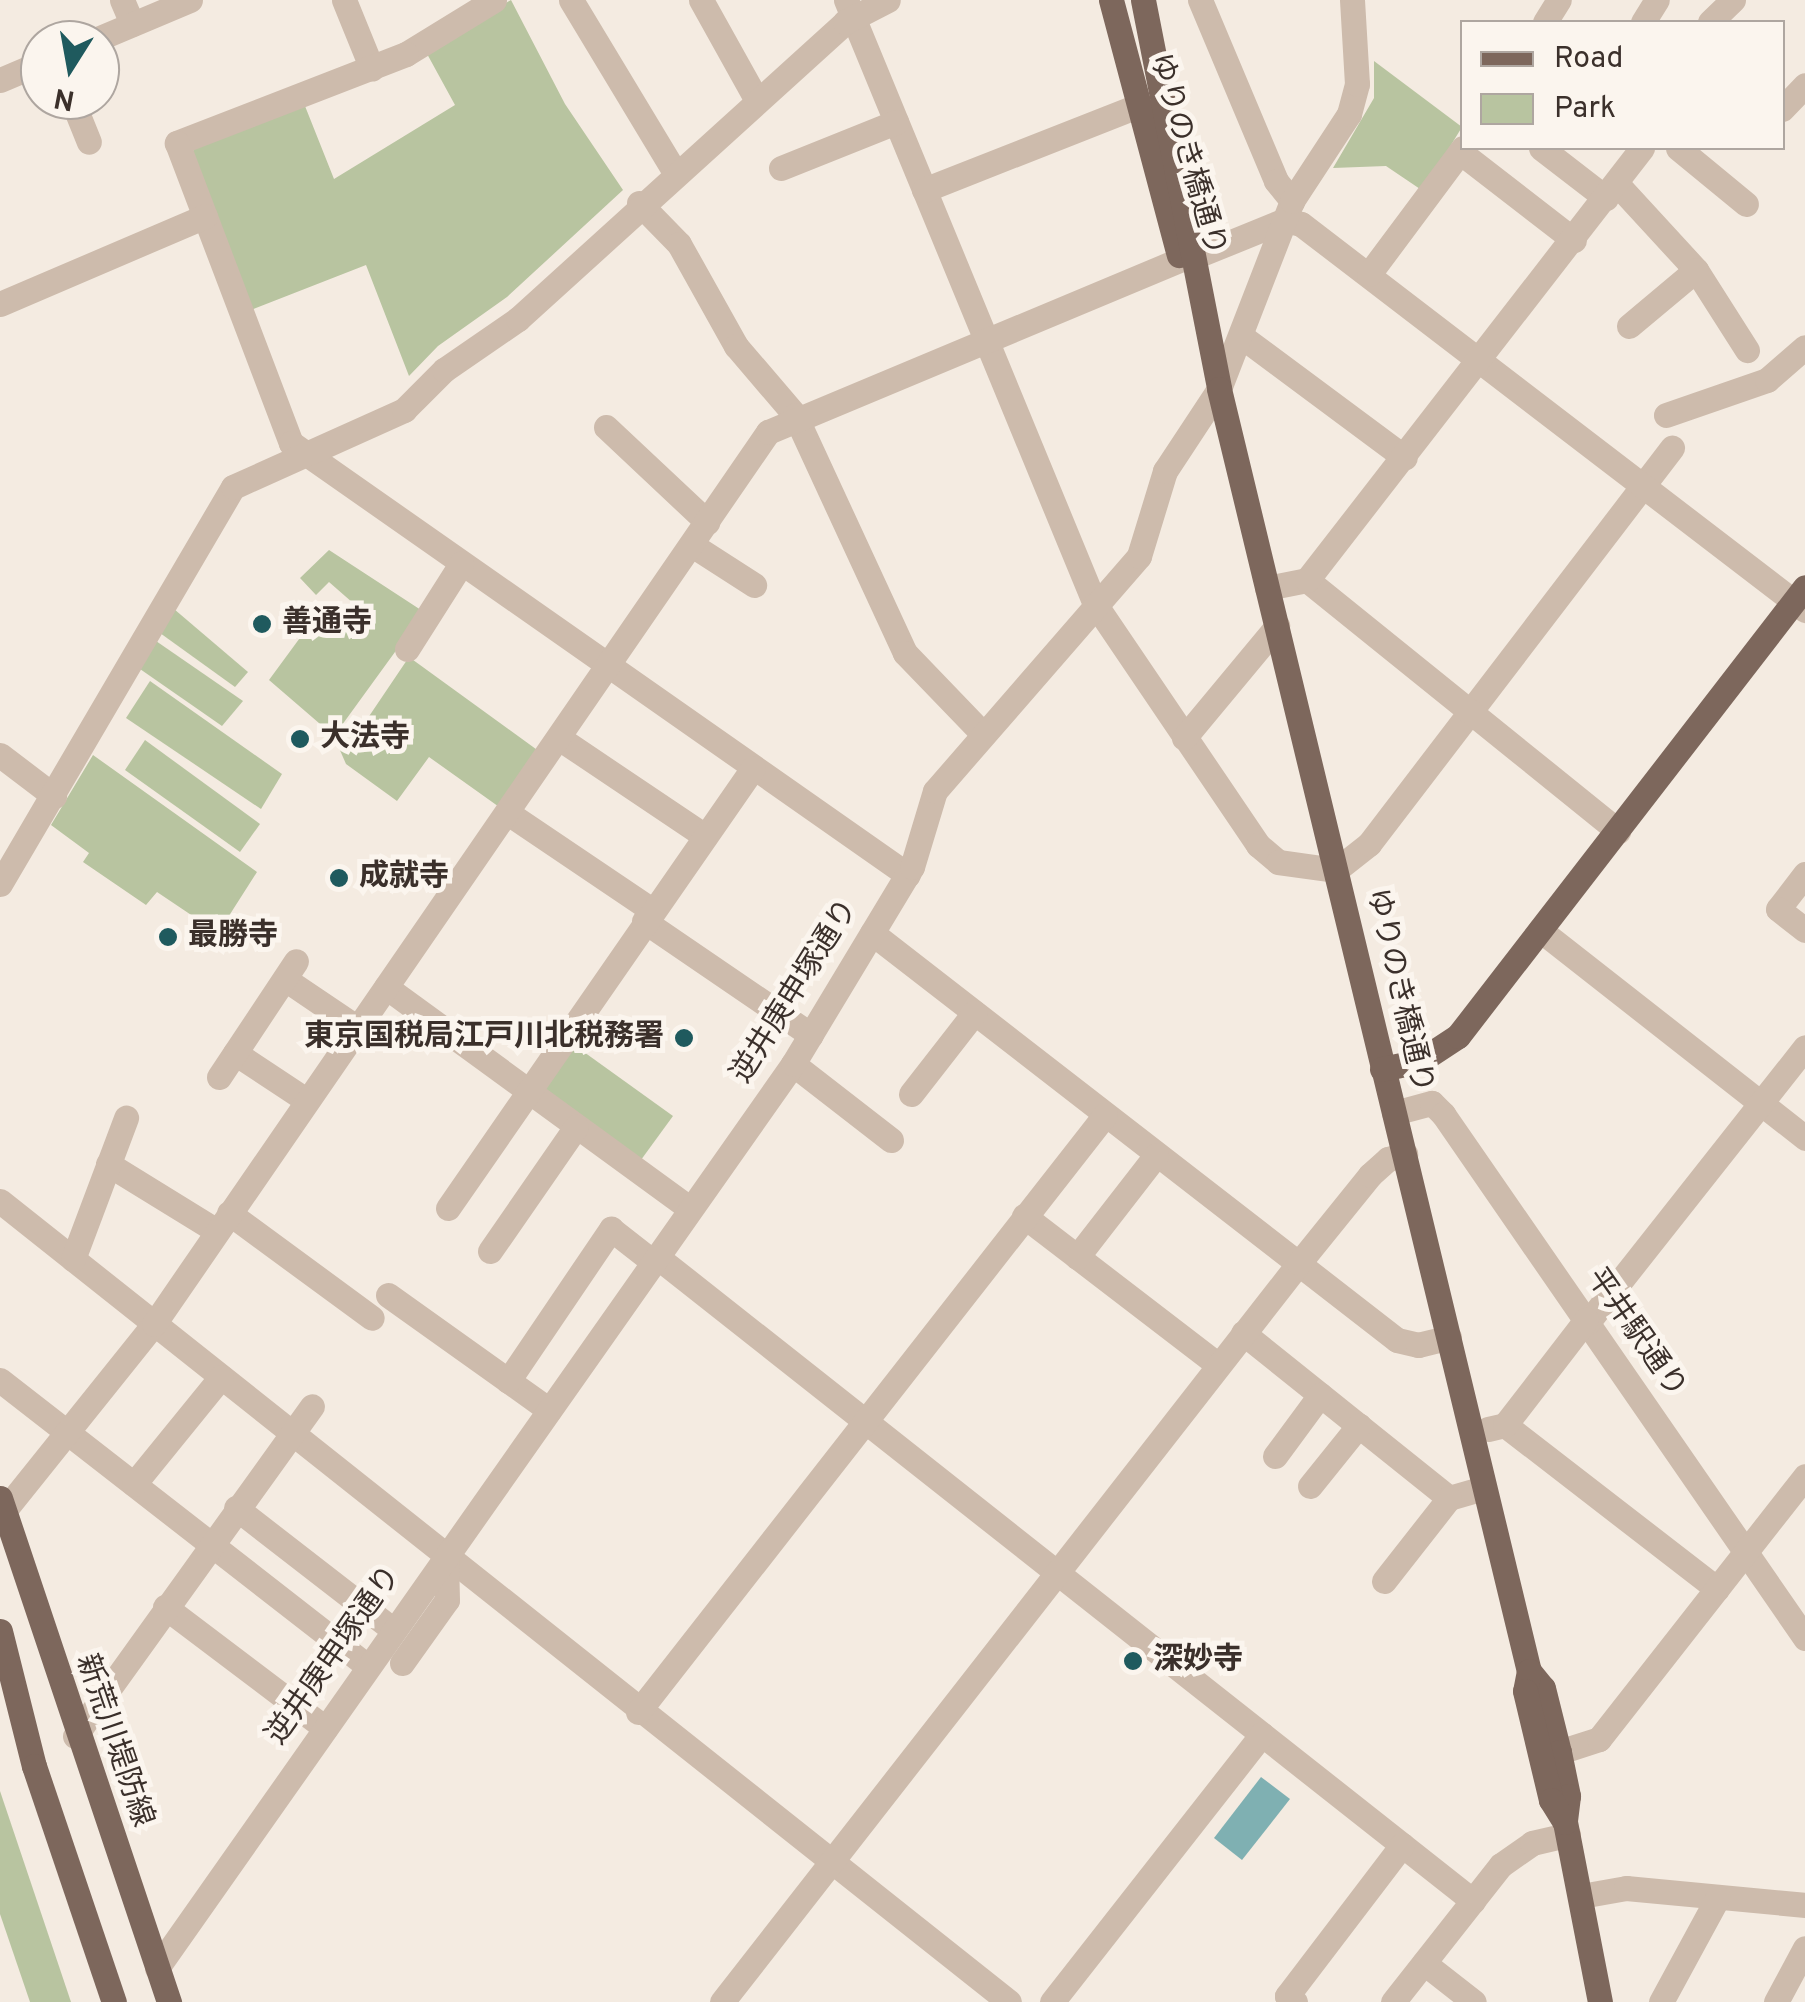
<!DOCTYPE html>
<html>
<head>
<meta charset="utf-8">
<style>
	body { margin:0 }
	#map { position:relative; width:1805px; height:2002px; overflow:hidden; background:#f4ebe1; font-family:Overpass,"Noto Sans JP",sans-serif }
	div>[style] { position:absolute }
	.green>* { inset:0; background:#b8c4a0 }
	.water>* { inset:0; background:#7fb0b2 }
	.minor>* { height:25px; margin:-12.5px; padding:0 12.5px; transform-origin:12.5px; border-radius:12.5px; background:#cdbbac }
	.major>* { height:25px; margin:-12.5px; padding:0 12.5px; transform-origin:12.5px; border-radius:12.5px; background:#7d675c }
	.dots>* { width:28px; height:28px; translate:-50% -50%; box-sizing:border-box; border:5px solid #fbf5ee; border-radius:50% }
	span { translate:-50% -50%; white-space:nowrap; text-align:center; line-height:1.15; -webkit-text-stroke:10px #fbf5ee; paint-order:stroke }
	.street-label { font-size:30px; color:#3b302b }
	.poi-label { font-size:30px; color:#3b302b; font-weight:700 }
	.left { translate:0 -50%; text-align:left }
	.right { translate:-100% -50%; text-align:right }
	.legend { position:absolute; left:1460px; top:20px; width:325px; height:130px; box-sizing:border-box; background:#fbf5ee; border:2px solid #aea6a0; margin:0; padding:12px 18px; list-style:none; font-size:30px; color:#3b302b }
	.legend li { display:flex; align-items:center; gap:20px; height:50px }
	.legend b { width:50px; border:2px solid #aea6a0 }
	.north { position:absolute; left:20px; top:20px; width:100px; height:100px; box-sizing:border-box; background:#fbf5ee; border:2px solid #aea6a0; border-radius:50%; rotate:191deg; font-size:28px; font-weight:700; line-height:40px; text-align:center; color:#3b302b }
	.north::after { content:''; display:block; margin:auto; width:35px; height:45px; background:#1f5a5e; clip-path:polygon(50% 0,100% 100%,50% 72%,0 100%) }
</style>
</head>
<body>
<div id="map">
	<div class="green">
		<div style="clip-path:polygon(511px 0,565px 104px,623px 190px,507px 297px,438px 346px,409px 376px,366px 265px,251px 310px,191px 155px,195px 147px,303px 101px,334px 179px,455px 105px,426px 52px)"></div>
		<div style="clip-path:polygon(1374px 61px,1462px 127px,1423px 191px,1386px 166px,1333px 168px,1374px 98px)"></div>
		<div style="clip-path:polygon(329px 550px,424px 612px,334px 736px,269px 680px,316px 616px,334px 629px,353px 603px,329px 582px,316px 595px,300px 578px)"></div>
		<div style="clip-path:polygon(174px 609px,248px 672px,235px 687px,160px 633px)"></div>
		<div style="clip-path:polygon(156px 641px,243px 701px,222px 726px,140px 669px)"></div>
		<div style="clip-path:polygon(409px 657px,540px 752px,502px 809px,429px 757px,397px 801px,346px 764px,339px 748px,351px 743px)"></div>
		<div style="clip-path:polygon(150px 681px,282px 774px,261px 809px,126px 718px)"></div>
		<div style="clip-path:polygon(145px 740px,260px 824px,240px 852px,125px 770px)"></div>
		<div style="clip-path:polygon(93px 755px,257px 872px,218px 933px,157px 892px,146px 905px,83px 862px,89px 853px,51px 825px)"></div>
		<div style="clip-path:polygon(570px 1042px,673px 1116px,638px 1164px,535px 1091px)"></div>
		<div style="clip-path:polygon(0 1791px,71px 2002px,30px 2002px,0 1914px)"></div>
	</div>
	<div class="water">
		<div style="clip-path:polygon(1261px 1777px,1290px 1799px,1242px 1860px,1214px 1838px)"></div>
	</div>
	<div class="minor">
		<div style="left:122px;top:0;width:26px;rotate:67deg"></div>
		<div style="left:344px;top:0;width:74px;rotate:67.9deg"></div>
		<div style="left:494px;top:0;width:103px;rotate:148.5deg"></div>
		<div style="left:406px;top:54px;width:246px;rotate:158.8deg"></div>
		<div style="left:177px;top:143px;width:321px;rotate:69.2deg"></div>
		<div style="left:291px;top:443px;width:753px;rotate:35deg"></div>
		<div style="left:571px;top:0;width:200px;rotate:58.9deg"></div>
		<div style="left:701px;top:0;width:113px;rotate:60.9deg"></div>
		<div style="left:846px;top:0;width:653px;rotate:67.6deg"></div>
		<div style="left:1095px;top:604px;width:291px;rotate:55.9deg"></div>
		<div style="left:1258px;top:845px;width:26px;rotate:40deg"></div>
		<div style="left:1278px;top:862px;width:59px;rotate:7.9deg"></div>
		<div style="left:1336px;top:870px;width:42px;rotate:-38.2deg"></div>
		<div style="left:1369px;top:844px;width:499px;rotate:-52.6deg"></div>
		<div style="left:1200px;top:0;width:196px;rotate:67.2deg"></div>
		<div style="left:1276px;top:181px;width:26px;rotate:51deg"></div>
		<div style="left:1545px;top:22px;width:26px;rotate:-58deg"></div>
		<div style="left:1643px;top:22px;width:26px;rotate:-58deg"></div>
		<div style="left:1710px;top:22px;width:32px;rotate:-44deg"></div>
		<div style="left:95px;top:40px;width:103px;rotate:-22.8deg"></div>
		<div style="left:0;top:80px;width:43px;rotate:-23deg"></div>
		<div style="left:72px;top:100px;width:45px;rotate:68deg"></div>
		<div style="left:1782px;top:109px;width:33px;rotate:-46deg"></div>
		<div style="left:1541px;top:148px;width:82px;rotate:37.6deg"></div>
		<div style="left:1678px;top:148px;width:88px;rotate:39.5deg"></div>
		<div style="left:1460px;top:152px;width:144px;rotate:37.7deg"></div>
		<div style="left:781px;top:168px;width:124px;rotate:-21.8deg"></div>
		<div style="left:1617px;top:184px;width:117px;rotate:47.4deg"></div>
		<div style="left:1696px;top:270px;width:95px;rotate:57.5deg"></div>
		<div style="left:924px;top:190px;width:229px;rotate:-21.5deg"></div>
		<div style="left:639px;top:203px;width:57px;rotate:45.7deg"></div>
		<div style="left:679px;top:244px;width:117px;rotate:60.8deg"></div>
		<div style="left:736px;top:346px;width:91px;rotate:49.5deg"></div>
		<div style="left:795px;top:415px;width:262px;rotate:65.2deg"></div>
		<div style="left:905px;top:653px;width:112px;rotate:46.1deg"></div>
		<div style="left:1194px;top:257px;width:98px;rotate:-22.1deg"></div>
		<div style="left:1285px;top:220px;width:16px;rotate:14deg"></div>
		<div style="left:1301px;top:224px;width:635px;rotate:37.45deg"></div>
		<div style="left:1369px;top:274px;width:157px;rotate:-53.3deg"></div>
		<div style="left:0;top:304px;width:223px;rotate:-23.2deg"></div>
		<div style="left:1629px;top:326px;width:87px;rotate:-39.9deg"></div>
		<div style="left:1241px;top:336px;width:204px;rotate:36.6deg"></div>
		<div style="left:1666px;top:415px;width:107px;rotate:-19.1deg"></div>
		<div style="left:1767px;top:380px;width:50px;rotate:-41deg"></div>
		<div style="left:606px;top:427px;width:139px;rotate:43.2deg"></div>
		<div style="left:692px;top:545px;width:74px;rotate:32.8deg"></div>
		<div style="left:1307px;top:580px;width:400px;rotate:38.9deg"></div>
		<div style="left:1267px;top:588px;width:41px;rotate:-11.3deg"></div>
		<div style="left:1307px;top:580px;width:547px;rotate:-52.21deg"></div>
		<div style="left:407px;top:649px;width:101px;rotate:-57.6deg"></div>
		<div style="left:559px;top:738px;width:176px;rotate:33.9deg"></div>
		<div style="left:1184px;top:738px;width:146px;rotate:-50.3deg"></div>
		<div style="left:0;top:755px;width:68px;rotate:37.2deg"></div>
		<div style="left:508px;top:813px;width:174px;rotate:34deg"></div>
		<div style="left:1805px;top:874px;width:44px;rotate:127.6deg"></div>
		<div style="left:1778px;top:909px;width:34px;rotate:38deg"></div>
		<div style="left:0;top:884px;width:460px;rotate:-59.6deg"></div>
		<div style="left:233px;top:487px;width:188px;rotate:-24.2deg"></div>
		<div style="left:404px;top:410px;width:57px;rotate:-45deg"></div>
		<div style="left:444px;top:370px;width:90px;rotate:-34.6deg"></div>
		<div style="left:518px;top:319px;width:442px;rotate:-42.2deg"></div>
		<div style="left:845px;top:22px;width:48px;rotate:-27.1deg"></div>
		<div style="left:644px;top:921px;width:202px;rotate:34.3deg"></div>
		<div style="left:1540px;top:930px;width:337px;rotate:38.1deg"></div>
		<div style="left:872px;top:933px;width:664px;rotate:37.78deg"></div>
		<div style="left:1397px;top:1340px;width:22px;rotate:13deg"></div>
		<div style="left:1418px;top:1345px;width:32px;rotate:-14deg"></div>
		<div style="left:285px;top:979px;width:86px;rotate:34.1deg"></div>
		<div style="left:386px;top:987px;width:375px;rotate:36.1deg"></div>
		<div style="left:235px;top:1053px;width:85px;rotate:33.5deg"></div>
		<div style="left:793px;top:1064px;width:124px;rotate:37.8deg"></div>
		<div style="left:219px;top:1077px;width:139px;rotate:-56.4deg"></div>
		<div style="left:911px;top:1094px;width:103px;rotate:-52.1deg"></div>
		<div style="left:1394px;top:1113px;width:39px;rotate:-15deg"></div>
		<div style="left:1432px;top:1103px;width:16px;rotate:45deg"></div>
		<div style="left:1443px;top:1114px;width:637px;rotate:55.36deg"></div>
		<div style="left:108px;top:1164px;width:128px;rotate:31.6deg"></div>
		<div style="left:0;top:1201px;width:1288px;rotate:38.44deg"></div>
		<div style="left:448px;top:1208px;width:535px;rotate:-55.27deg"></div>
		<div style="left:229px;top:1213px;width:177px;rotate:36.3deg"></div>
		<div style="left:1024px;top:1216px;width:245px;rotate:37.5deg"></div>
		<div style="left:490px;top:1251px;width:151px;rotate:-55.3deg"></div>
		<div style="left:656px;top:1256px;width:1041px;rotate:38.29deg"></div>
		<div style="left:1077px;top:1257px;width:129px;rotate:-52.2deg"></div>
		<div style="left:73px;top:1259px;width:151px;rotate:-69.4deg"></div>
		<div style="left:388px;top:1295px;width:198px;rotate:35.5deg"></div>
		<div style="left:1588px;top:1322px;width:350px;rotate:-51.7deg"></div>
		<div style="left:1243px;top:1333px;width:264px;rotate:38.7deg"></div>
		<div style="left:1449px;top:1498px;width:36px;rotate:-16deg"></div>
		<div style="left:0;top:1380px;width:466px;rotate:37.9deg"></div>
		<div style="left:508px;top:1381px;width:184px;rotate:-55.9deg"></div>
		<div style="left:611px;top:1229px;width:52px;rotate:38deg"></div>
		<div style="left:1505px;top:1425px;width:268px;rotate:37.7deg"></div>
		<div style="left:1488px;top:1429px;width:17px;rotate:-13deg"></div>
		<div style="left:1505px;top:1425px;width:133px;rotate:-52.4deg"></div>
		<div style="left:1275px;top:1456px;width:76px;rotate:-53.6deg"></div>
		<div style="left:134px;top:1484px;width:138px;rotate:-50.9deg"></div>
		<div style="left:1310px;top:1486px;width:78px;rotate:-51.2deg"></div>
		<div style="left:236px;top:1508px;width:199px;rotate:37.8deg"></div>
		<div style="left:4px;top:1511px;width:240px;rotate:-51.3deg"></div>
		<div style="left:154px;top:1324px;width:1083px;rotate:-55.46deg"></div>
		<div style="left:768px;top:432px;width:446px;rotate:-22.7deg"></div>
		<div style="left:1384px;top:1581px;width:105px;rotate:-51.9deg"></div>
		<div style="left:165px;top:1607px;width:201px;rotate:37.1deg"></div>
		<div style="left:402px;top:1663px;width:77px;rotate:-54.5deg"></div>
		<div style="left:447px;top:1600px;width:41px;rotate:-91.4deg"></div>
		<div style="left:638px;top:1712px;width:758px;rotate:-51.97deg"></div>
		<div style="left:75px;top:1736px;width:406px;rotate:-54.3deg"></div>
		<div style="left:1559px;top:1752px;width:42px;rotate:-18deg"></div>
		<div style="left:1599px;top:1739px;width:334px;rotate:-51.9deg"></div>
		<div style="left:1581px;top:1896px;width:46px;rotate:-10.1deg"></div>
		<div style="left:1626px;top:1888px;width:180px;rotate:5.4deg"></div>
		<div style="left:1424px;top:1963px;width:63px;rotate:38deg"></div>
		<div style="left:157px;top:1968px;width:1105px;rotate:-54.87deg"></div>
		<div style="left:793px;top:1064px;width:230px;rotate:-58.9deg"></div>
		<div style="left:912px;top:867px;width:79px;rotate:-73.2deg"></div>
		<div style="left:935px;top:791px;width:311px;rotate:-49deg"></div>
		<div style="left:1139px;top:556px;width:89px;rotate:-73deg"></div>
		<div style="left:1165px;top:471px;width:98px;rotate:-56.6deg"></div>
		<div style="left:1219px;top:389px;width:202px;rotate:-68.8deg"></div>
		<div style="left:1292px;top:201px;width:104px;rotate:-56.8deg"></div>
		<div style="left:1349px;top:114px;width:31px;rotate:-75deg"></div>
		<div style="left:1357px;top:84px;width:84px;rotate:-93.4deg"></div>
		<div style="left:722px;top:2002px;width:938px;rotate:-52.02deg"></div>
		<div style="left:1299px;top:1263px;width:113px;rotate:-51.1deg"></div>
		<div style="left:1370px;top:1175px;width:24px;rotate:-42deg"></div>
		<div style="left:1388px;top:1159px;width:18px;rotate:-16deg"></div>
		<div style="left:1052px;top:2002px;width:340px;rotate:-51.9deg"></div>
		<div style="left:1295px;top:2002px;width:10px;rotate:-143deg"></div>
		<div style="left:1287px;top:1996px;width:190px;rotate:-52.7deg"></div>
		<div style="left:1393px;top:2002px;width:174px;rotate:-51.8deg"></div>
		<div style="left:1501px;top:1865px;width:38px;rotate:-35deg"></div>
		<div style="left:1532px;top:1843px;width:37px;rotate:-13deg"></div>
		<div style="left:1661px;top:2002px;width:119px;rotate:-61.5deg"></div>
		<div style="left:1776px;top:2002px;width:61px;rotate:-61.8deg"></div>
	</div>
	<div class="major">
		<div style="left:1111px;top:0;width:264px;rotate:75.1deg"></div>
		<div style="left:1143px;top:0;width:396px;rotate:78.9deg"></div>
		<div style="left:1219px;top:389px;width:1319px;rotate:76.41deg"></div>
		<div style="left:1529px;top:1671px;width:22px;rotate:51deg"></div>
		<div style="left:1543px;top:1688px;width:66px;rotate:76deg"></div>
		<div style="left:1559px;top:1752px;width:45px;rotate:78.4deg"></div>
		<div style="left:1568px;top:1796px;width:26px;rotate:97deg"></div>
		<div style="left:1565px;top:1822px;width:183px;rotate:79deg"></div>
		<div style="left:1382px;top:1069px;width:39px;rotate:-12deg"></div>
		<div style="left:1420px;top:1061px;width:45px;rotate:-33.3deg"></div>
		<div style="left:1458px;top:1036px;width:567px;rotate:-52.3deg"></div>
		<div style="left:0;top:1498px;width:532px;rotate:71.46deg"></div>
		<div style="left:0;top:1631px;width:139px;rotate:75.9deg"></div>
		<div style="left:34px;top:1766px;width:249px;rotate:71.3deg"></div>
		<div style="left:1529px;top:1671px;width:20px;rotate:101deg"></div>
		<div style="left:1525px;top:1691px;width:112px;rotate:76.6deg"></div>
		<div style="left:1551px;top:1800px;width:26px;rotate:58deg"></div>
	</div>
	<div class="dots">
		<div style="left:262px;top:624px;background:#1f5a5e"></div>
		<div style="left:300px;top:739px;background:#1f5a5e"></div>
		<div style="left:339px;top:878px;background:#1f5a5e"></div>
		<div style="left:168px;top:937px;background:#1f5a5e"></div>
		<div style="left:684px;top:1038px;background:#1f5a5e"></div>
		<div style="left:1133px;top:1661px;background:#1f5a5e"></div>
	</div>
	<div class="street-label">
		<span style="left:1186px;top:155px;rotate:74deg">ゆりのき橋通り</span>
		<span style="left:1398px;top:991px;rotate:77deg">ゆりのき橋通り</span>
		<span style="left:796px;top:992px;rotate:-58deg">逆井庚申塚通り</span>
		<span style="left:1635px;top:1334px;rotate:55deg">平井駅通り</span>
		<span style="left:335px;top:1656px;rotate:-55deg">逆井庚申塚通り</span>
		<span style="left:113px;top:1741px;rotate:71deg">新荒川堤防線</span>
	</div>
	<div class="poi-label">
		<span class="left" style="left:282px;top:624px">善通寺</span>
		<span class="left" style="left:320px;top:739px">大法寺</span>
		<span class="left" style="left:359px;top:878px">成就寺</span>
		<span class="left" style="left:188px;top:937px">最勝寺</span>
		<span class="right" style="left:664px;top:1038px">東京国税局江戸川北税務署</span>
		<span class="left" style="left:1153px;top:1661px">深妙寺</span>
	</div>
	<ul class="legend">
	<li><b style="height:12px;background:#7d675c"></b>Road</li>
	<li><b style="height:28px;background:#b8c4a0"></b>Park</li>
	</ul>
	<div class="north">N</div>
</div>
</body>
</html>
